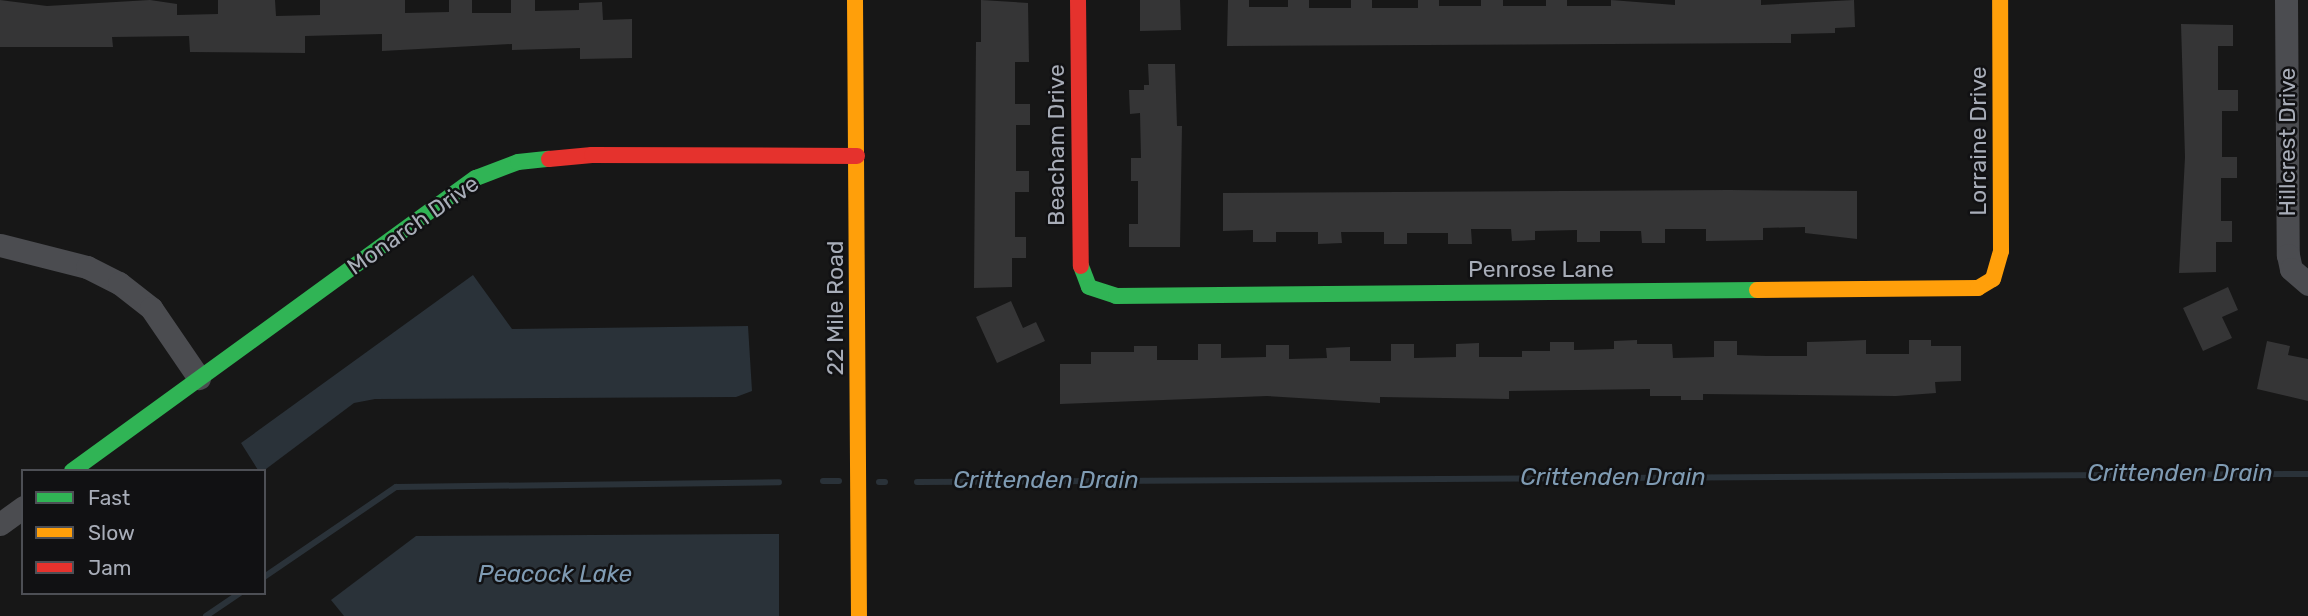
<!DOCTYPE html>
<html>
<head>
<meta charset="utf-8">
<style>
	body { margin:0 }
	#map { position:relative; width:2308px; height:616px; overflow:hidden; background:#171717; font-family:Rubik,sans-serif }
	div>[style] { position:absolute }
	.water>* { inset:0; background:#2a3239 }
	.stream>* { height:6px; margin:-3px; padding:0 3px; transform-origin:3px; border-radius:3px; background:#2a3239 }
	.building>* { inset:0; background:#353536 }
	.street>* { height:23px; margin:-11.5px; padding:0 11.5px; transform-origin:11.5px; border-radius:11.5px; background:#4b4c50 }
	.fast>* { height:16px; margin:-8px; padding:0 8px; transform-origin:8px; border-radius:8px; background:#30b455 }
	.slow>* { height:16px; margin:-8px; padding:0 8px; transform-origin:8px; border-radius:8px; background:#ff9f0a }
	.jam>* { height:16px; margin:-8px; padding:0 8px; transform-origin:8px; border-radius:8px; background:#e5322d }
	span { translate:-50% -50%; white-space:nowrap; text-align:center; line-height:1.15; -webkit-text-stroke:5px #111113; paint-order:stroke }
	.street-label { font-size:23px; color:#a8adb8 }
	.water-label { font-size:24px; color:#7f9bb3; font-style:italic }
	.legend { position:absolute; left:21px; top:469px; width:245px; height:126px; box-sizing:border-box; background:#111113; border:2px solid #4d4f55; margin:0; padding:9px 12px; list-style:none; font-size:21px; color:#a8adb8 }
	.legend li { display:flex; align-items:center; gap:14px; height:35px }
	.legend b { width:35px; border:2px solid #4d4f55 }
</style>
</head>
<body>
<div id="map">
	<div class="water">
		<div style="clip-path:polygon(473px 275px,512px 329px,748px 326px,752px 391px,736px 397px,375px 399px,354px 403px,266px 469px,258px 470px,241px 443px)"></div>
		<div style="clip-path:polygon(779px 534px,779px 616px,344px 616px,331px 600px,416px 536px)"></div>
	</div>
	<div class="stream">
		<div style="left:823px;top:481px;width:16px"></div>
		<div style="left:879px;top:482px;width:6px"></div>
		<div style="left:917px;top:482px;width:1391px;rotate:-0.33deg"></div>
		<div style="left:264px;top:577px;width:160px;rotate:-34.3deg"></div>
		<div style="left:396px;top:487px;width:383px;rotate:-0.7deg"></div>
		<div style="left:206px;top:616px;width:41px;rotate:-34.1deg"></div>
	</div>
	<div class="building">
		<div style="clip-path:polygon(0 0,47px 6px,150px 0,177px 4px,177px 15px,218px 14px,218px 0,275px 0,276px 16px,320px 15px,320px 0,405px 0,405px 13px,449px 12px,449px 0,472px 0,472px 13px,511px 13px,511px 0,535px 0,535px 11px,579px 10px,579px 3px,602px 2px,603px 20px,632px 19px,632px 58px,580px 59px,580px 48px,512px 50px,512px 44px,382px 51px,382px 34px,305px 36px,305px 53px,190px 52px,189px 36px,112px 37px,113px 47px,0 47px)"></div>
		<div style="clip-path:polygon(981px 0,1028px 3px,1029px 62px,1015px 62px,1015px 104px,1030px 104px,1030px 125px,1016px 125px,1016px 171px,1029px 171px,1029px 192px,1015px 192px,1015px 237px,1026px 237px,1026px 258px,1012px 258px,1012px 287px,974px 288px,976px 42px,981px 42px)"></div>
		<div style="clip-path:polygon(1140px 0,1180px 0,1181px 30px,1140px 31px)"></div>
		<div style="clip-path:polygon(1228px 0,1249px 0,1249px 7px,1288px 7px,1288px 0,1309px 0,1309px 8px,1351px 8px,1351px 0,1372px 0,1372px 8px,1418px 8px,1418px 0,1439px 0,1439px 6px,1481px 6px,1481px 0,1503px 0,1503px 6px,1546px 6px,1546px 0,1567px 0,1567px 6px,1611px 6px,1611px 0,1675px 5px,1675px 0,1761px 0,1761px 5px,1854px 0,1855px 27px,1835px 28px,1835px 33px,1791px 34px,1791px 43px,1227px 46px)"></div>
		<div style="clip-path:polygon(2181px 24px,2233px 25px,2233px 46px,2218px 46px,2218px 90px,2238px 90px,2238px 111px,2222px 111px,2222px 157px,2237px 157px,2237px 178px,2221px 178px,2221px 221px,2232px 221px,2232px 242px,2216px 242px,2216px 272px,2179px 273px,2185px 157px)"></div>
		<div style="clip-path:polygon(1148px 64px,1175px 64px,1177px 126px,1182px 126px,1180px 247px,1129px 247px,1129px 224px,1138px 224px,1138px 181px,1131px 181px,1131px 158px,1141px 158px,1140px 113px,1130px 114px,1129px 90px,1144px 90px,1144px 85px,1149px 85px)"></div>
		<div style="clip-path:polygon(1729px 190px,1857px 191px,1857px 239px,1805px 233px,1805px 227px,1763px 228px,1763px 240px,1706px 241px,1706px 229px,1665px 229px,1665px 243px,1642px 243px,1641px 231px,1600px 231px,1600px 242px,1577px 242px,1577px 230px,1535px 231px,1535px 240px,1512px 241px,1511px 229px,1471px 229px,1472px 244px,1448px 244px,1448px 233px,1407px 233px,1407px 244px,1384px 244px,1384px 232px,1341px 232px,1342px 243px,1318px 244px,1318px 232px,1276px 232px,1276px 242px,1253px 242px,1253px 230px,1223px 231px,1223px 193px)"></div>
		<div style="clip-path:polygon(2228px 287px,2238px 310px,2222px 317px,2232px 338px,2203px 351px,2183px 308px)"></div>
		<div style="clip-path:polygon(1011px 301px,1023px 328px,1036px 322px,1045px 341px,997px 363px,976px 317px)"></div>
		<div style="clip-path:polygon(1637px 340px,1637px 344px,1672px 344px,1673px 358px,1714px 357px,1714px 341px,1737px 341px,1737px 355px,1767px 356px,1807px 356px,1807px 342px,1843px 341px,1866px 340px,1866px 354px,1909px 354px,1909px 340px,1931px 340px,1931px 346px,1961px 346px,1961px 381px,1935px 382px,1936px 393px,1896px 396px,1703px 394px,1703px 400px,1681px 400px,1681px 396px,1650px 396px,1650px 389px,1509px 391px,1509px 399px,1380px 397px,1380px 403px,1267px 396px,1060px 404px,1060px 364px,1091px 364px,1091px 352px,1134px 352px,1134px 346px,1157px 346px,1157px 360px,1198px 360px,1198px 344px,1221px 344px,1221px 358px,1266px 357px,1266px 345px,1289px 345px,1289px 359px,1327px 358px,1326px 348px,1350px 347px,1350px 361px,1391px 361px,1391px 344px,1414px 344px,1414px 358px,1456px 357px,1456px 344px,1479px 343px,1479px 357px,1522px 357px,1522px 351px,1550px 351px,1550px 342px,1574px 342px,1574px 350px,1614px 349px,1614px 341px)"></div>
		<div style="clip-path:polygon(2267px 341px,2290px 346px,2288px 355px,2308px 359px,2308px 401px,2257px 389px)"></div>
	</div>
	<div class="street">
		<div style="left:2286px;top:0;width:255px;rotate:89.6deg"></div>
		<div style="left:2288px;top:255px;width:14px;rotate:78deg"></div>
		<div style="left:2291px;top:269px;width:23px;rotate:41deg"></div>
		<div style="left:0;top:245px;width:90px;rotate:14.2deg"></div>
		<div style="left:87px;top:267px;width:36px;rotate:27deg"></div>
		<div style="left:119px;top:283px;width:41px;rotate:38deg"></div>
		<div style="left:151px;top:308px;width:85px;rotate:55.6deg"></div>
		<div style="left:0;top:524px;width:29px;rotate:-36deg"></div>
	</div>
	<div class="fast">
		<div style="left:1081px;top:266px;width:22px;rotate:69deg"></div>
		<div style="left:1089px;top:287px;width:28px;rotate:18deg"></div>
		<div style="left:1116px;top:296px;width:641px;rotate:-0.54deg"></div>
		<div style="left:72px;top:471px;width:499px;rotate:-36deg"></div>
		<div style="left:476px;top:178px;width:45px;rotate:-20.9deg"></div>
		<div style="left:518px;top:162px;width:31px;rotate:-6deg"></div>
	</div>
	<div class="slow">
		<div style="left:855px;top:0;width:616px;rotate:89.63deg"></div>
		<div style="left:1757px;top:290px;width:221px;rotate:-0.5deg"></div>
		<div style="left:1978px;top:288px;width:17px;rotate:-31deg"></div>
		<div style="left:1993px;top:279px;width:29px;rotate:-74deg"></div>
		<div style="left:2001px;top:251px;width:251px;rotate:-90.2deg"></div>
	</div>
	<div class="jam">
		<div style="left:1078px;top:0;width:266px;rotate:89.4deg"></div>
		<div style="left:549px;top:159px;width:43px;rotate:-5.3deg"></div>
		<div style="left:592px;top:155px;width:265px;rotate:0.2deg"></div>
	</div>
	<div class="street-label">
		<span style="left:1978px;top:141px;rotate:-90deg">Lorraine Drive</span>
		<span style="left:2287px;top:142px;rotate:-90deg">Hillcrest Drive</span>
		<span style="left:1056px;top:145px;rotate:-90deg">Beacham Drive</span>
		<span style="left:413px;top:225px;rotate:-35deg">Monarch Drive</span>
		<span style="left:1541px;top:269px">Penrose Lane</span>
		<span style="left:835px;top:308px;rotate:-90deg">22 Mile Road</span>
	</div>
	<div class="water-label">
		<span style="left:2180px;top:474px">Crittenden Drain</span>
		<span style="left:1613px;top:478px">Crittenden Drain</span>
		<span style="left:1046px;top:481px">Crittenden Drain</span>
		<span style="left:555px;top:575px">Peacock Lake</span>
	</div>
	<ul class="legend">
	<li><b style="height:9px;background:#30b455"></b>Fast</li>
	<li><b style="height:9px;background:#ff9f0a"></b>Slow</li>
	<li><b style="height:9px;background:#e5322d"></b>Jam</li>
	</ul>
</div>
</body>
</html>
